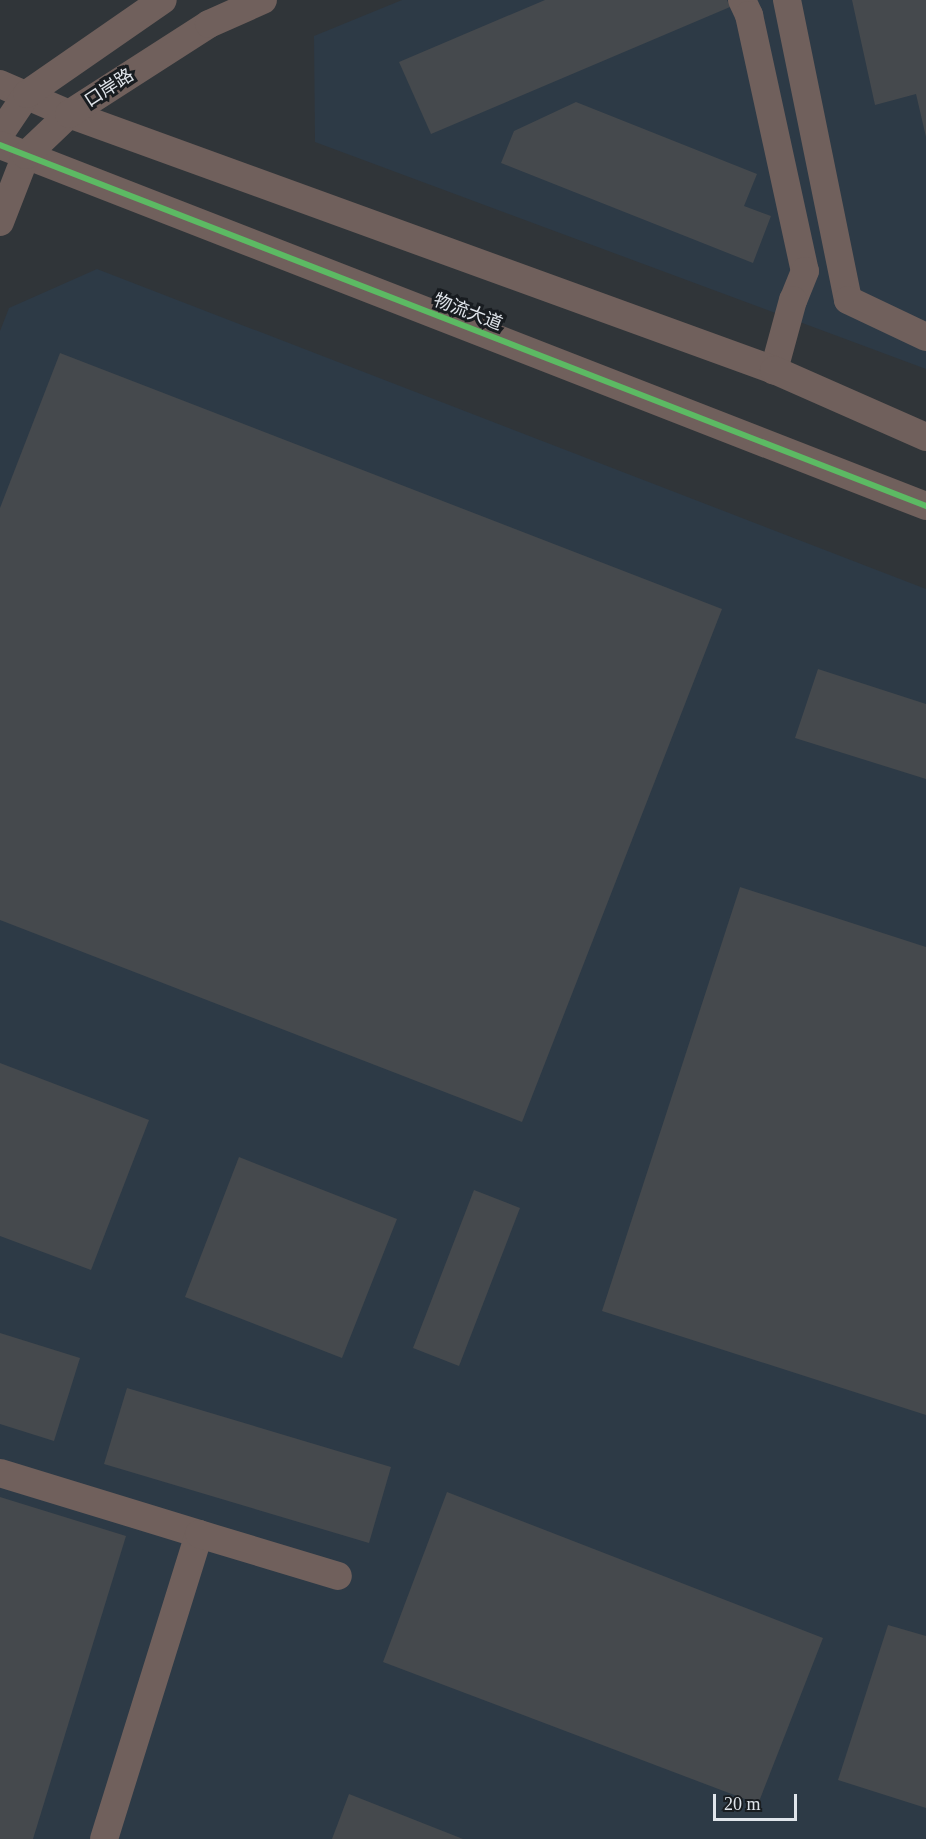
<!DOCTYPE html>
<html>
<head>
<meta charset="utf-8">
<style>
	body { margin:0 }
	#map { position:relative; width:926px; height:1839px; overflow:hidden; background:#303539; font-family:"Times New Roman","Noto Sans SC",serif }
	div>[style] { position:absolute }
	.built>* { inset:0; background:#2d3a46 }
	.building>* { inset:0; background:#45494d }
	.minor>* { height:28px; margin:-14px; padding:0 14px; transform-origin:14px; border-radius:14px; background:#70605c }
	.cycleway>* { height:6px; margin:-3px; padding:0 3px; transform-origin:3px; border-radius:3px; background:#5cba63 }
	span { translate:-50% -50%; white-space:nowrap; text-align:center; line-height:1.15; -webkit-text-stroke:6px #181c20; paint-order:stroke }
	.street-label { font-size:18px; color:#e0e5eb }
	.scale { position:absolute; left:713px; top:1794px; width:84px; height:27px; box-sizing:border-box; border:3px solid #e0e5eb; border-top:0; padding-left:8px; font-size:18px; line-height:21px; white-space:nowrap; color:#e0e5eb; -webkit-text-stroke:4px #181c20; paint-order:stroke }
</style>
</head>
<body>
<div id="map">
	<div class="built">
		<div style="clip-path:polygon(402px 0,926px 0,926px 369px,315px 142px,314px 36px)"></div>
		<div style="clip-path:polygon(97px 269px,926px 589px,926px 1839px,0 1839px,0 331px,9px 308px)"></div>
	</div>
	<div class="building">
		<div style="clip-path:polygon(545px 0,727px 0,730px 7px,431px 134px,399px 62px)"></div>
		<div style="clip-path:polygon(852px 0,926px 0,926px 137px,916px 94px,875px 105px)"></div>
		<div style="clip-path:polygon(576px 102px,757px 174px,744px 206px,771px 216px,753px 263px,501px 163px,514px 131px)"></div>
		<div style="clip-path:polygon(60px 353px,722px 609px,522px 1122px,0 920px,0 508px)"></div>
		<div style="clip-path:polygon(818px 669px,926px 704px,926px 779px,795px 738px)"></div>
		<div style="clip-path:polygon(740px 887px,926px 947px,926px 1415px,602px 1311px)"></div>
		<div style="clip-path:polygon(0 1063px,149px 1120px,91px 1270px,0 1236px)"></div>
		<div style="clip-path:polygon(239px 1157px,397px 1219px,342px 1358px,185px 1297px)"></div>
		<div style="clip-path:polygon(474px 1190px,520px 1208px,459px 1366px,413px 1348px)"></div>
		<div style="clip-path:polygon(0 1333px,80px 1358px,54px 1441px,0 1424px)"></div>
		<div style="clip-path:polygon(127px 1388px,391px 1467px,369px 1543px,104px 1464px)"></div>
		<div style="clip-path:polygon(447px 1492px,823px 1638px,758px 1804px,383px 1662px)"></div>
		<div style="clip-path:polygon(0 1497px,126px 1536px,33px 1839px,0 1839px)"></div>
		<div style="clip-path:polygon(888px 1625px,926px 1636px,926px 1808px,838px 1780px)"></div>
		<div style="clip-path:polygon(349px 1794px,463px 1839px,332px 1839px)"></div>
	</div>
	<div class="minor">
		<div style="left:742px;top:0;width:17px;rotate:65deg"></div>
		<div style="left:749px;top:15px;width:262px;rotate:77.7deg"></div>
		<div style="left:805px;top:271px;width:31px;rotate:112deg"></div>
		<div style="left:793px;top:300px;width:73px;rotate:105.2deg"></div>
		<div style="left:787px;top:0;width:306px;rotate:78.5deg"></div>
		<div style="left:848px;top:300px;width:86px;rotate:25.4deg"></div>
		<div style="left:0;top:84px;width:75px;rotate:23.5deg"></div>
		<div style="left:69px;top:114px;width:750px;rotate:19.96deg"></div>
		<div style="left:774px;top:370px;width:166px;rotate:23.8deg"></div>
		<div style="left:0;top:134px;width:48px;rotate:-56deg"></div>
		<div style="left:27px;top:94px;width:165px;rotate:-34.7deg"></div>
		<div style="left:0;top:145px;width:994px;rotate:21.3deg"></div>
		<div style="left:0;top:222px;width:72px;rotate:-68.8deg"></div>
		<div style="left:26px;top:155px;width:59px;rotate:-43.6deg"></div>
		<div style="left:69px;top:114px;width:166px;rotate:-32.7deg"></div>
		<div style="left:209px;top:24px;width:59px;rotate:-24deg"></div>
		<div style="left:0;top:1473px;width:208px;rotate:17deg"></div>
		<div style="left:199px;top:1534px;width:319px;rotate:107.3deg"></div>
		<div style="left:199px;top:1534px;width:145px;rotate:16.8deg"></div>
	</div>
	<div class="cycleway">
		<div style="left:0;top:145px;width:994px;rotate:21.3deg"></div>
	</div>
	<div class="street-label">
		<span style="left:109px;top:88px;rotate:-33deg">口岸路</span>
		<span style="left:468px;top:312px;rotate:21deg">物流大道</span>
	</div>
	<div class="scale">20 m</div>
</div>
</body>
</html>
